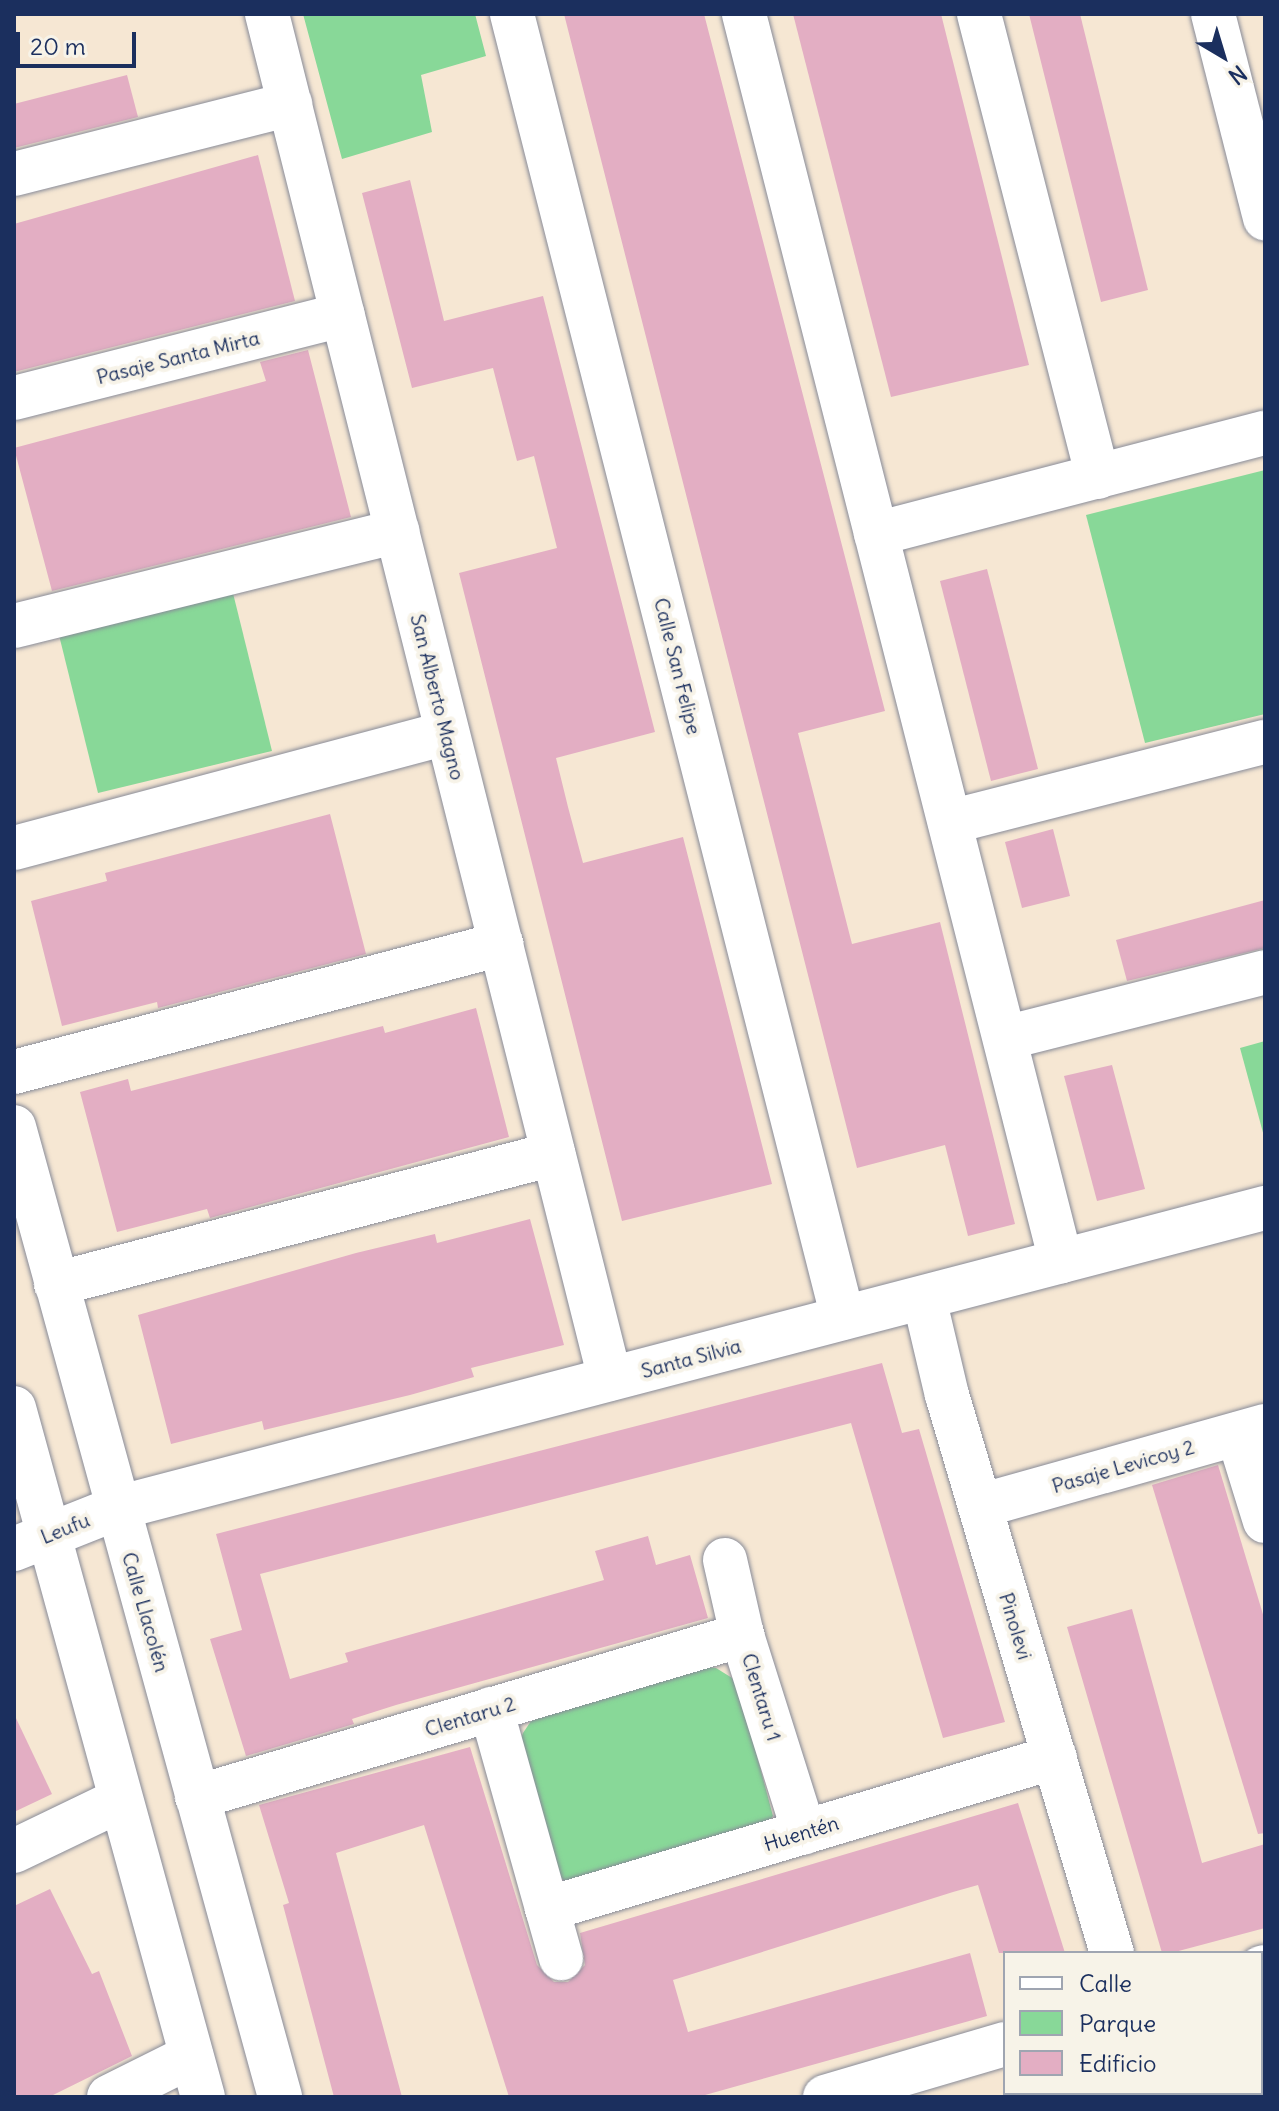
<!DOCTYPE html>
<html>
<head>
<meta charset="utf-8">
<style>
	body { margin:0 }
	#map { position:relative; width:1279px; height:2111px; overflow:hidden; background:#f6e7d3; font-family:Delius,sans-serif }
	div>[style] { position:absolute }
	.green>* { inset:0; background:#88d898 }
	.building>* { inset:0; background:#e3aec3 }
	.roads { filter:drop-shadow(0 0 2px #888b98) drop-shadow(0 0 2px #888b98) }
	.minor>* { height:44px; margin:-22px; padding:0 22px; transform-origin:22px; border-radius:22px; background:#fff }
	span { translate:-50% -50%; white-space:nowrap; text-align:center; line-height:1.15; -webkit-text-stroke:8px #f7f3e8; paint-order:stroke }
	.street-label { font-size:20px; color:#1b2f5e }
	.frame { position:absolute; inset:0; border:16px solid #1b2f5e; pointer-events:none }
	.legend { position:absolute; left:1003px; top:1951px; width:260px; height:144px; box-sizing:border-box; background:#f7f3e8; border:2px solid #9fa5b1; margin:0; padding:10px 14px; list-style:none; font-size:24px; color:#1b2f5e }
	.legend li { display:flex; align-items:center; gap:16px; height:40px }
	.legend b { width:40px; border:2px solid #9fa5b1 }
	.north { position:absolute; left:1183px; top:16px; width:80px; height:80px; -webkit-text-stroke:6px #f7f3e8; paint-order:stroke; rotate:142deg; font-size:22px; font-weight:700; line-height:32px; text-align:center; color:#1b2f5e }
	.north::after { content:''; display:block; margin:auto; width:28px; height:36px; background:#1b2f5e; clip-path:polygon(50% 0,100% 100%,50% 72%,0 100%) }
	.scale { position:absolute; left:16px; top:32px; width:120px; height:36px; box-sizing:border-box; border:4px solid #1b2f5e; border-top:0; padding-left:10px; font-size:24px; line-height:28px; white-space:nowrap; color:#1b2f5e; -webkit-text-stroke:6px #f7f3e8; paint-order:stroke }
</style>
</head>
<body>
<div id="map">
	<div class="green">
		<div style="clip-path:polygon(303px 14px,475px 14px,486px 56px,421px 75px,432px 132px,342px 159px)"></div>
		<div style="clip-path:polygon(1265px 470px,1265px 714px,1145px 743px,1086px 515px)"></div>
		<div style="clip-path:polygon(231px 585px,272px 751px,98px 793px,57px 627px)"></div>
		<div style="clip-path:polygon(1265px 1041px,1265px 1140px,1240px 1048px)"></div>
		<div style="clip-path:polygon(698px 1666px,716px 1668px,737px 1681px,773px 1816px,760px 1834px,570px 1886px,555px 1872px,516px 1751px,523px 1733px,531px 1721px)"></div>
	</div>
	<div class="building">
		<div style="clip-path:polygon(564px 14px,704px 14px,885px 711px,798px 733px,852px 944px,940px 922px,1015px 1224px,968px 1236px,945px 1145px,857px 1168px)"></div>
		<div style="clip-path:polygon(793px 14px,941px 14px,1029px 365px,891px 397px)"></div>
		<div style="clip-path:polygon(1029px 14px,1080px 14px,1148px 290px,1101px 302px)"></div>
		<div style="clip-path:polygon(127px 75px,138px 117px,14px 148px,14px 104px)"></div>
		<div style="clip-path:polygon(258px 155px,295px 301px,14px 372px,14px 224px)"></div>
		<div style="clip-path:polygon(410px 180px,444px 321px,543px 296px,655px 732px,556px 758px,568px 807px,583px 863px,683px 837px,772px 1184px,622px 1221px,459px 573px,557px 548px,534px 456px,517px 461px,493px 368px,412px 388px,362px 193px)"></div>
		<div style="clip-path:polygon(308px 350px,351px 517px,52px 591px,14px 448px,266px 381px,260px 362px)"></div>
		<div style="clip-path:polygon(987px 569px,1038px 769px,991px 781px,940px 581px)"></div>
		<div style="clip-path:polygon(330px 814px,366px 954px,158px 1008px,157px 1002px,62px 1026px,31px 901px,107px 881px,105px 873px)"></div>
		<div style="clip-path:polygon(1053px 829px,1070px 896px,1022px 908px,1005px 842px)"></div>
		<div style="clip-path:polygon(1265px 900px,1265px 948px,1127px 981px,1116px 940px)"></div>
		<div style="clip-path:polygon(476px 1008px,509px 1137px,210px 1218px,207px 1209px,117px 1232px,80px 1092px,128px 1079px,131px 1091px,383px 1026px,385px 1033px)"></div>
		<div style="clip-path:polygon(1112px 1065px,1145px 1189px,1097px 1201px,1064px 1076px)"></div>
		<div style="clip-path:polygon(530px 1219px,564px 1345px,471px 1368px,474px 1377px,410px 1395px,264px 1430px,262px 1421px,171px 1444px,138px 1315px,356px 1253px,435px 1234px,437px 1243px)"></div>
		<div style="clip-path:polygon(882px 1363px,902px 1433px,919px 1429px,1005px 1722px,943px 1738px,851px 1423px,260px 1574px,290px 1679px,348px 1662px,345px 1653px,604px 1580px,595px 1551px,648px 1536px,656px 1565px,690px 1555px,708px 1618px,396px 1705px,352px 1719px,354px 1724px,246px 1756px,210px 1639px,242px 1630px,216px 1534px)"></div>
		<div style="clip-path:polygon(1218px 1465px,1265px 1621px,1265px 1833px,1258px 1834px,1152px 1485px)"></div>
		<div style="clip-path:polygon(1132px 1609px,1202px 1863px,1265px 1844px,1265px 1928px,1171px 1953px,1162px 1953px,1067px 1627px)"></div>
		<div style="clip-path:polygon(14px 1714px,52px 1794px,14px 1812px)"></div>
		<div style="clip-path:polygon(470px 1747px,537px 1965px,554px 1982px,568px 1982px,585px 1965px,580px 1933px,1018px 1803px,1065px 1953px,999px 1953px,978px 1885px,953px 1892px,673px 1980px,688px 2032px,970px 1953px,987px 2016px,698px 2097px,509px 2097px,424px 1825px,336px 1853px,402px 2097px,334px 2097px,283px 1905px,289px 1903px,259px 1805px)"></div>
		<div style="clip-path:polygon(50px 1889px,92px 1974px,99px 1971px,132px 2056px,49px 2097px,14px 2097px,14px 1906px)"></div>
	</div>
	<div class="roads">
		<div class="minor">
			<div style="left:267px;top:14px;width:1407px;rotate:75.89deg"></div>
			<div style="left:512px;top:14px;width:1345px;rotate:75.76deg"></div>
			<div style="left:744px;top:14px;width:1287px;rotate:75.74deg"></div>
			<div style="left:979px;top:14px;width:478px;rotate:75.6deg"></div>
			<div style="left:1213px;top:14px;width:211px;rotate:75.7deg"></div>
			<div style="left:14px;top:174px;width:285px;rotate:-14.2deg"></div>
			<div style="left:14px;top:398px;width:339px;rotate:-14.2deg"></div>
			<div style="left:876px;top:534px;width:402px;rotate:-14.6deg"></div>
			<div style="left:14px;top:626px;width:395px;rotate:-13.9deg"></div>
			<div style="left:950px;top:822px;width:325px;rotate:-14.3deg"></div>
			<div style="left:14px;top:848px;width:448px;rotate:-14.9deg"></div>
			<div style="left:1005px;top:1038px;width:268px;rotate:-14.2deg"></div>
			<div style="left:14px;top:1072px;width:504px;rotate:-14.73deg"></div>
			<div style="left:14px;top:1127px;width:1006px;rotate:74.66deg"></div>
			<div style="left:56px;top:1284px;width:514px;rotate:-14.66deg"></div>
			<div style="left:924px;top:1298px;width:100px;rotate:76.7deg"></div>
			<div style="left:947px;top:1395px;width:582px;rotate:73.53deg"></div>
			<div style="left:14px;top:1408px;width:714px;rotate:74.66deg"></div>
			<div style="left:1238px;top:1434px;width:91px;rotate:72.8deg"></div>
			<div style="left:980px;top:1506px;width:296px;rotate:-15.7deg"></div>
			<div style="left:14px;top:1549px;width:111px;rotate:-21.7deg"></div>
			<div style="left:117px;top:1508px;width:1187px;rotate:-14.65deg"></div>
			<div style="left:725px;top:1560px;width:77px;rotate:77.2deg"></div>
			<div style="left:742px;top:1635px;width:207px;rotate:72.5deg"></div>
			<div style="left:491px;top:1709px;width:259px;rotate:74.3deg"></div>
			<div style="left:197px;top:1797px;width:569px;rotate:-16.55deg"></div>
			<div style="left:14px;top:1851px;width:118px;rotate:-25.7deg"></div>
			<div style="left:547px;top:1909px;width:530px;rotate:-16.66deg"></div>
			<div style="left:1261px;top:1968px;width:4px;rotate:-14deg"></div>
			<div style="left:1154px;top:2093px;width:4px;rotate:76deg"></div>
			<div style="left:109px;top:2097px;width:92px;rotate:-26.6deg"></div>
			<div style="left:825px;top:2097px;width:188px;rotate:-16.4deg"></div>
		</div>
	</div>
	<div class="street-label">
		<span style="left:178px;top:357px;rotate:-14deg">Pasaje Santa Mirta</span>
		<span style="left:678px;top:666px;rotate:76deg">Calle San Felipe</span>
		<span style="left:438px;top:697px;rotate:76deg">San Alberto Magno</span>
		<span style="left:691px;top:1358px;rotate:-15deg">Santa Silvia</span>
		<span style="left:1123px;top:1466px;rotate:-16deg">Pasaje Levicoy 2</span>
		<span style="left:65px;top:1528px;rotate:-22deg">Leufu</span>
		<span style="left:146px;top:1612px;rotate:74deg">Calle Llacolén</span>
		<span style="left:1016px;top:1626px;rotate:73deg">Pinolevi</span>
		<span style="left:762px;top:1697px;rotate:73deg">Clentaru 1</span>
		<span style="left:470px;top:1716px;rotate:-17deg">Clentaru 2</span>
		<span style="left:801px;top:1833px;rotate:-17deg">Huentén</span>
	</div>
	<div class="frame"></div>
	<ul class="legend">
	<li><b style="height:10px;background:#fff"></b>Calle</li>
	<li><b style="height:22px;background:#88d898"></b>Parque</li>
	<li><b style="height:22px;background:#e3aec3"></b>Edificio</li>
	</ul>
	<div class="north">N</div>
	<div class="scale">20 m</div>
</div>
</body>
</html>
